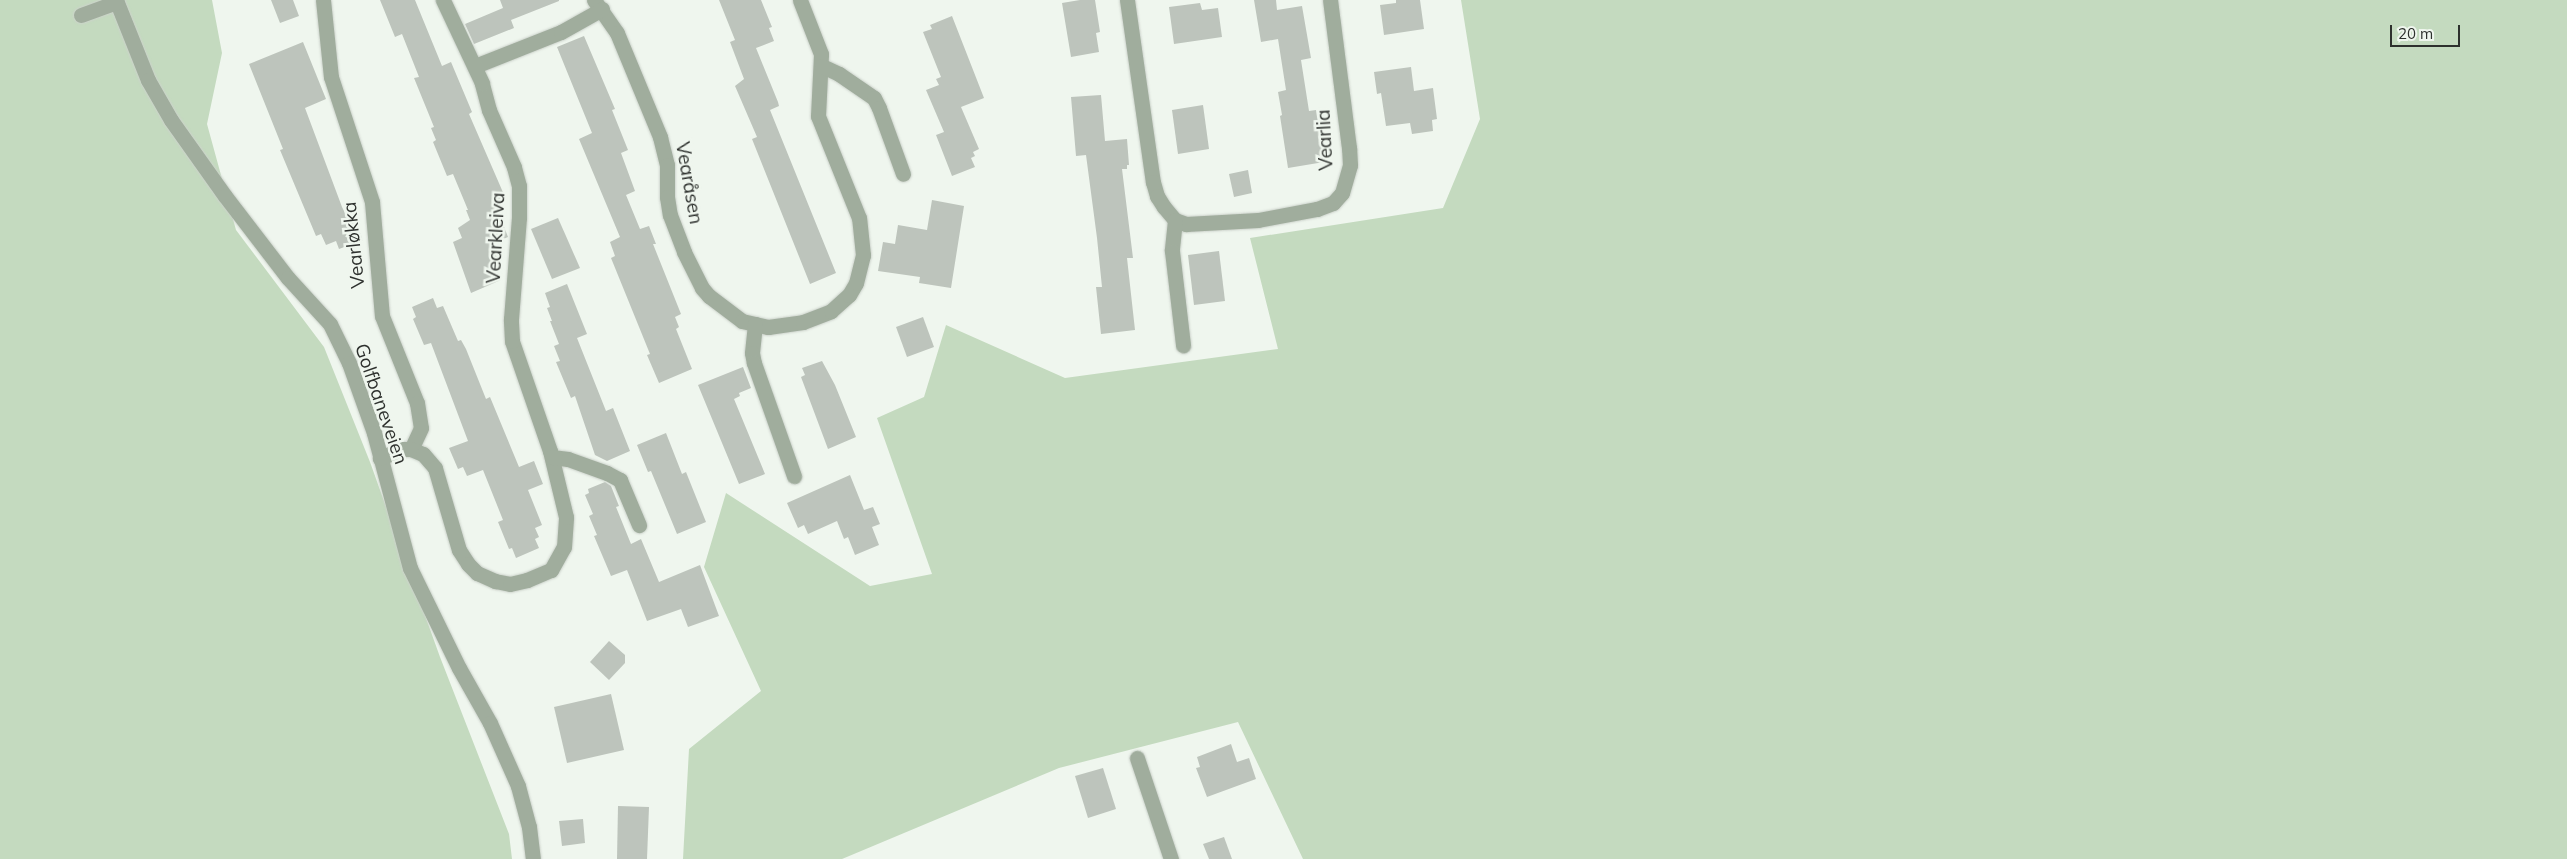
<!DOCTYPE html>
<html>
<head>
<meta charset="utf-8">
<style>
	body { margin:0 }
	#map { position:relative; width:2567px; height:859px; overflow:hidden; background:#eff6ee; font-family:Mulish,sans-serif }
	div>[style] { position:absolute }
	.green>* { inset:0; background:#c4dabf }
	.building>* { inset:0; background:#bdc4bc }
	.roads { filter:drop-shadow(0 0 1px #ccd2cb) drop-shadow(0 0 1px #ccd2cb) }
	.street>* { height:15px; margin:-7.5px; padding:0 7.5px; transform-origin:7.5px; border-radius:7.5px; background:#a0ad9d }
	span { translate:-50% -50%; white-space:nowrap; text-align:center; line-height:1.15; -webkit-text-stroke:5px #eff6ee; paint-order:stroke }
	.street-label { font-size:19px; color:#2d302d }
	.scale { position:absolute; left:2390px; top:25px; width:70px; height:22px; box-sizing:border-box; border:2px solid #2d302d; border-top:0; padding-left:6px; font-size:15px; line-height:18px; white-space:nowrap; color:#2d302d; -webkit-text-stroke:4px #eff6ee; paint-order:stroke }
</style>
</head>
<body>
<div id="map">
	<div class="green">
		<div style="clip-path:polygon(0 0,212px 0,222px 53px,207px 124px,236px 230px,324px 347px,370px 462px,440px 657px,509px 834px,512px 859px,0 859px)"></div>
		<div style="clip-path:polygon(1461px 0,2567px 0,2567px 859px,1303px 859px,1238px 722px,1059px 768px,842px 859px,683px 859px,689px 749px,761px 691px,704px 567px,726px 493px,870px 586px,932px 574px,877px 418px,924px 397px,946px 325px,1065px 378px,1278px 349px,1250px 238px,1443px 208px,1480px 119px)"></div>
	</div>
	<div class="building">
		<div style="clip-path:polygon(271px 0,293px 0,299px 16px,280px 23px)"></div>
		<div style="clip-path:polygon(380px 0,415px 0,442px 66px,451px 62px,472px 112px,469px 114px,505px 197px,494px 201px,508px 237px,491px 244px,502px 269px,497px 270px,501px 280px,471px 293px,453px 242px,462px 238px,458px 228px,470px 220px,466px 210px,468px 210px,453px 174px,447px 176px,433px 142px,436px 140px,431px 128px,434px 127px,414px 78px,419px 77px,402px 34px,395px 37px)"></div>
		<div style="clip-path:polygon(500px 0,559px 0,559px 1px,511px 20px,514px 28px,474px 44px,465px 24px,503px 8px)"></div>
		<div style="clip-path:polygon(719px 0,761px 0,772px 27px,769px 28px,774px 41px,756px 48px,778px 102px,779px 106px,770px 110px,836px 273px,810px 284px,752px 139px,757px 137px,735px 86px,744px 79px,730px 42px,735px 40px)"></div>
		<div style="clip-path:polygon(1080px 0,1095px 0,1100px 32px,1096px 33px,1099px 52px,1071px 57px,1062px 3px)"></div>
		<div style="clip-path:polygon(1254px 0,1276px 0,1277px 10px,1302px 6px,1311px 58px,1301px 60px,1309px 111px,1316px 110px,1324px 162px,1288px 168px,1280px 116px,1282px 115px,1278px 92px,1286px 90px,1278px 39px,1261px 42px)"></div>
		<div style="clip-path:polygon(1396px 0,1420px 0,1424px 29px,1384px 35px,1380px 5px,1396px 3px)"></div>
		<div style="clip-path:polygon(1200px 3px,1202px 10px,1218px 8px,1222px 37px,1174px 44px,1169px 7px)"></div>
		<div style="clip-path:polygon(952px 16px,984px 98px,961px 107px,979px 149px,973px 152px,975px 156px,971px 158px,975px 167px,952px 176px,936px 135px,944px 132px,926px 90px,939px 85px,936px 79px,941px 77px,923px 32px,932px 29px,930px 25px)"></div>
		<div style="clip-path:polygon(584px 36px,615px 109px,612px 110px,628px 150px,621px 153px,635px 191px,626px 195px,640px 229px,649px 226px,656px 244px,653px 244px,681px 314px,675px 317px,679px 327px,676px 329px,692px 369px,659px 383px,647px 355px,650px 354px,611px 258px,615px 256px,610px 242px,620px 237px,579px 139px,592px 133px,557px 47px)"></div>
		<div style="clip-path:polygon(303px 42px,326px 99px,305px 108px,342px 207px,346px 215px,352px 213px,363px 240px,339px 249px,336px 241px,326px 245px,321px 234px,316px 236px,280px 150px,283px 149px,249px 64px)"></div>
		<div style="clip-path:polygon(1411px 67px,1414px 91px,1433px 88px,1437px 119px,1432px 120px,1433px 131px,1412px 134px,1410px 123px,1386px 126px,1381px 93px,1377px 94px,1374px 72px)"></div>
		<div style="clip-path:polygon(1101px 95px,1105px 141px,1127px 139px,1129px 165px,1127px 165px,1127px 169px,1122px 169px,1133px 258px,1127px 258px,1135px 330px,1101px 334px,1096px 287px,1102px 287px,1097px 238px,1086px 155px,1076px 156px,1071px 97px)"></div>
		<div style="clip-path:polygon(1203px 105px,1209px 149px,1178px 154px,1172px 110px)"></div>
		<div style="clip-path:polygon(1248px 170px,1252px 193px,1234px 197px,1229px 174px)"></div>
		<div style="clip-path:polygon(932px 200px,964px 206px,951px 288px,919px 283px,920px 277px,878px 271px,883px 242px,895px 244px,898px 225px,927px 230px)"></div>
		<div style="clip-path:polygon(558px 218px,580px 268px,552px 279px,531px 229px)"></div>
		<div style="clip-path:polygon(1219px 251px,1225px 301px,1194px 305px,1188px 255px)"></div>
		<div style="clip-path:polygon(567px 284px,587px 334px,577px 338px,606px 411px,613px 408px,630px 451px,607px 461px,595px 455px,575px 396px,571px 398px,556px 362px,560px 361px,554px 346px,559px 344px,550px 321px,552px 321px,547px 308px,550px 307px,545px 293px)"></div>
		<div style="clip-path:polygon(433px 298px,437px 308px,443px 306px,458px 341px,461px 340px,466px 349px,486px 399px,490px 397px,519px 467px,534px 461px,543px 484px,528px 490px,542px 525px,535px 528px,539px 537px,535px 539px,539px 548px,516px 558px,512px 548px,509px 549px,498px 522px,503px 520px,483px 470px,467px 476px,463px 467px,458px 469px,449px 448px,468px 441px,431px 343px,424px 345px,413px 319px,416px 317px,412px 307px)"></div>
		<div style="clip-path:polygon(923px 317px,934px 347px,907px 357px,896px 327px)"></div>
		<div style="clip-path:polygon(822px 361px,835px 385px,856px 437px,828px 449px,801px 377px,805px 375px,802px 368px)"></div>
		<div style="clip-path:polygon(743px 367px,751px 388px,739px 393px,740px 396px,734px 399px,765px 474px,739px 484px,698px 385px)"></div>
		<div style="clip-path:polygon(666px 433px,682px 474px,686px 472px,706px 522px,677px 534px,651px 471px,648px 472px,637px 445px)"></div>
		<div style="clip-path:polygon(850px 475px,864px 510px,873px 507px,880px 524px,872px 527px,879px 545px,855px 555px,848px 537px,844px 539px,837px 521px,808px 534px,804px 525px,798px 528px,787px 503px)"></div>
		<div style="clip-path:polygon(605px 482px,611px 486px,619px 506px,616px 507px,631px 544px,641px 539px,659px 582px,700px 565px,719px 616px,688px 627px,681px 609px,647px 621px,627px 570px,611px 576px,594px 536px,597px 535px,589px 516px,593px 514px,585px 495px,589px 493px,588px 489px)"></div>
		<div style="clip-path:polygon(609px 641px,625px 655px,625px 663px,609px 680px,590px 662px)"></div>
		<div style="clip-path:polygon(611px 694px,624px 750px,567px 763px,554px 707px)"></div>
		<div style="clip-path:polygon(1231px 744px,1237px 762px,1249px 758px,1256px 779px,1207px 797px,1196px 768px,1200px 767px,1197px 757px)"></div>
		<div style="clip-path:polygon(1103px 768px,1116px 809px,1088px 818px,1075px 776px)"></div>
		<div style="clip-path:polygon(618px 806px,649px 807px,647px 859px,617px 859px)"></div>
		<div style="clip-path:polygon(583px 819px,585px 843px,562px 846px,559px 821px)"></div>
		<div style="clip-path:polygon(1224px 837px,1232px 859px,1209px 859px,1203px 844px)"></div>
	</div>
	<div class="roads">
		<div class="street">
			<div style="left:116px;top:0;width:86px;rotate:68.2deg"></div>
			<div style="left:148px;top:80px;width:46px;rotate:60.1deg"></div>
			<div style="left:171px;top:120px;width:93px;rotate:54.6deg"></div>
			<div style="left:225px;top:196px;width:103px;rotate:52.5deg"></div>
			<div style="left:288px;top:278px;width:62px;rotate:47.6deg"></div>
			<div style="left:330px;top:324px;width:43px;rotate:64deg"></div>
			<div style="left:349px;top:363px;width:74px;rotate:70.3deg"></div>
			<div style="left:374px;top:433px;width:140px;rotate:75.1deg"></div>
			<div style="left:410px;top:568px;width:111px;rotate:63.9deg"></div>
			<div style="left:459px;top:668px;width:63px;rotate:60.6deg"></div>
			<div style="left:490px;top:723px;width:69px;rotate:66deg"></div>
			<div style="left:518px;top:786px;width:42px;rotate:75deg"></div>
			<div style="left:529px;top:827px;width:32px;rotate:83deg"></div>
			<div style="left:323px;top:0;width:77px;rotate:84.1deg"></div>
			<div style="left:331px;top:77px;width:132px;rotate:71.8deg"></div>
			<div style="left:372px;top:202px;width:114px;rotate:85deg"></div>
			<div style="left:382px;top:316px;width:94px;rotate:68.1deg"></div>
			<div style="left:417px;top:403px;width:25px;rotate:81deg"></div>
			<div style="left:421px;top:428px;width:23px;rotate:115deg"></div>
			<div style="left:411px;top:449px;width:8px;rotate:180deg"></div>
			<div style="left:403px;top:449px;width:25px;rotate:159deg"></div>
			<div style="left:594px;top:0;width:40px;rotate:55.1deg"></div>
			<div style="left:617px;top:33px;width:113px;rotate:67.5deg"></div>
			<div style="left:660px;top:137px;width:29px;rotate:76deg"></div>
			<div style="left:667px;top:165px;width:32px;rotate:90deg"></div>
			<div style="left:667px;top:197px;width:18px;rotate:81deg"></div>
			<div style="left:670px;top:215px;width:40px;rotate:69deg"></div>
			<div style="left:684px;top:252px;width:40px;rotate:63.4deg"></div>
			<div style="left:702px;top:288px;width:11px;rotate:49deg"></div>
			<div style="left:709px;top:296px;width:41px;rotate:37.1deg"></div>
			<div style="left:742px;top:321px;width:27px;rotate:13deg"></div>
			<div style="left:768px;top:327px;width:35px;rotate:-8deg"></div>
			<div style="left:803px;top:322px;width:30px;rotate:-21deg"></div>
			<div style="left:831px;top:311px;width:24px;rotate:-42deg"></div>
			<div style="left:849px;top:295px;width:14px;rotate:-60deg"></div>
			<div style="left:856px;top:283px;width:29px;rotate:-76deg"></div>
			<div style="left:863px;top:255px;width:37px;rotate:-96deg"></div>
			<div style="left:859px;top:218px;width:110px;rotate:-111.9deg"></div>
			<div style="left:818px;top:116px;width:62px;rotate:-87.2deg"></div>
			<div style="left:821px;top:54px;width:58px;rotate:-111.3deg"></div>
			<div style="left:1127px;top:0;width:184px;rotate:81.9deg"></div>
			<div style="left:1153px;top:182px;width:15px;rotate:74deg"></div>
			<div style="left:1157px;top:196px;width:13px;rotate:58deg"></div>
			<div style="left:1164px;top:207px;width:17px;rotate:50deg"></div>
			<div style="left:1175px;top:220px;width:12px;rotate:20deg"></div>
			<div style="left:1186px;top:224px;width:72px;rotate:-3.2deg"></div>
			<div style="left:1258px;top:220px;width:60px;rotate:-10.6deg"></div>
			<div style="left:1317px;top:209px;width:17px;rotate:-21deg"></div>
			<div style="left:1333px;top:203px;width:13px;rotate:-48deg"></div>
			<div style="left:1342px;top:193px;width:29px;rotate:-74deg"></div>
			<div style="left:1350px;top:165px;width:17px;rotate:-93deg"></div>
			<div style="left:1349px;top:148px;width:149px;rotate:-97.3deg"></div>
			<div style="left:81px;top:15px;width:38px;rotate:-20deg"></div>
			<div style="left:475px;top:66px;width:92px;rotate:-21.6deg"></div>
			<div style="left:561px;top:32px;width:47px;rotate:-29.3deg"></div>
			<div style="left:822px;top:66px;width:19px;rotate:25deg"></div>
			<div style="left:839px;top:74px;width:42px;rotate:34.4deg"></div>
			<div style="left:874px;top:98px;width:11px;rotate:63deg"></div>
			<div style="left:879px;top:108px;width:70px;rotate:70deg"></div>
			<div style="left:1175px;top:220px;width:31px;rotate:96deg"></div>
			<div style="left:1172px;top:251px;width:95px;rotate:83.3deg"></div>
			<div style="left:755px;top:324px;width:29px;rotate:96deg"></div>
			<div style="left:752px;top:353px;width:10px;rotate:79deg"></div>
			<div style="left:754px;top:363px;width:120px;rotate:70.5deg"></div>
			<div style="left:411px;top:449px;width:13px;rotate:23deg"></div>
			<div style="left:423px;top:454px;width:18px;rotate:49deg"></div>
			<div style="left:435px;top:468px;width:85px;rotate:73.7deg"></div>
			<div style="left:459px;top:550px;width:17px;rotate:57deg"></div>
			<div style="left:468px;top:564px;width:13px;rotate:45deg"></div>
			<div style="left:477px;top:573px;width:20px;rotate:24deg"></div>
			<div style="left:495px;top:581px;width:15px;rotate:11deg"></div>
			<div style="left:510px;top:584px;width:17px;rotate:-13deg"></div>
			<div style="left:527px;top:580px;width:26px;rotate:-23deg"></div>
			<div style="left:551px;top:570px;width:26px;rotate:-61deg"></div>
			<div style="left:564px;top:547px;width:30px;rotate:-86deg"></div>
			<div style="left:566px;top:517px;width:68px;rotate:-103.6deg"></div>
			<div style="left:550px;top:451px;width:116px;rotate:-109.1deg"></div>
			<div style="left:512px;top:341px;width:22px;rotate:-93deg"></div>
			<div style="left:511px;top:319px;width:101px;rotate:-85.5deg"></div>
			<div style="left:519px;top:218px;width:32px;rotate:-90deg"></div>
			<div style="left:519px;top:186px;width:20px;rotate:-105deg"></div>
			<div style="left:514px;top:167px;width:62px;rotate:-113.7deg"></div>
			<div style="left:489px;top:110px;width:28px;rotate:-105deg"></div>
			<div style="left:482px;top:83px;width:92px;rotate:-115.2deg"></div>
			<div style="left:552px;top:457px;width:16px;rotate:7deg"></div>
			<div style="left:568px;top:459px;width:41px;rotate:19.7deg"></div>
			<div style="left:607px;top:473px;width:15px;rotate:28deg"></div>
			<div style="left:620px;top:480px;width:49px;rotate:67.1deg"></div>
			<div style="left:1137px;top:758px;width:107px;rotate:71.4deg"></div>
		</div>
	</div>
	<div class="street-label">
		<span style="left:1325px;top:140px;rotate:-93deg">Vearlia</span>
		<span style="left:689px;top:183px;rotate:80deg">Vearåsen</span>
		<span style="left:496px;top:238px;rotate:-87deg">Vearkleiva</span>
		<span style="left:354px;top:245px;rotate:-96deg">Vearløkka</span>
		<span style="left:381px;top:404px;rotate:71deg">Golfbaneveien</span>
	</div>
	<div class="scale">20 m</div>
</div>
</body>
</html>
